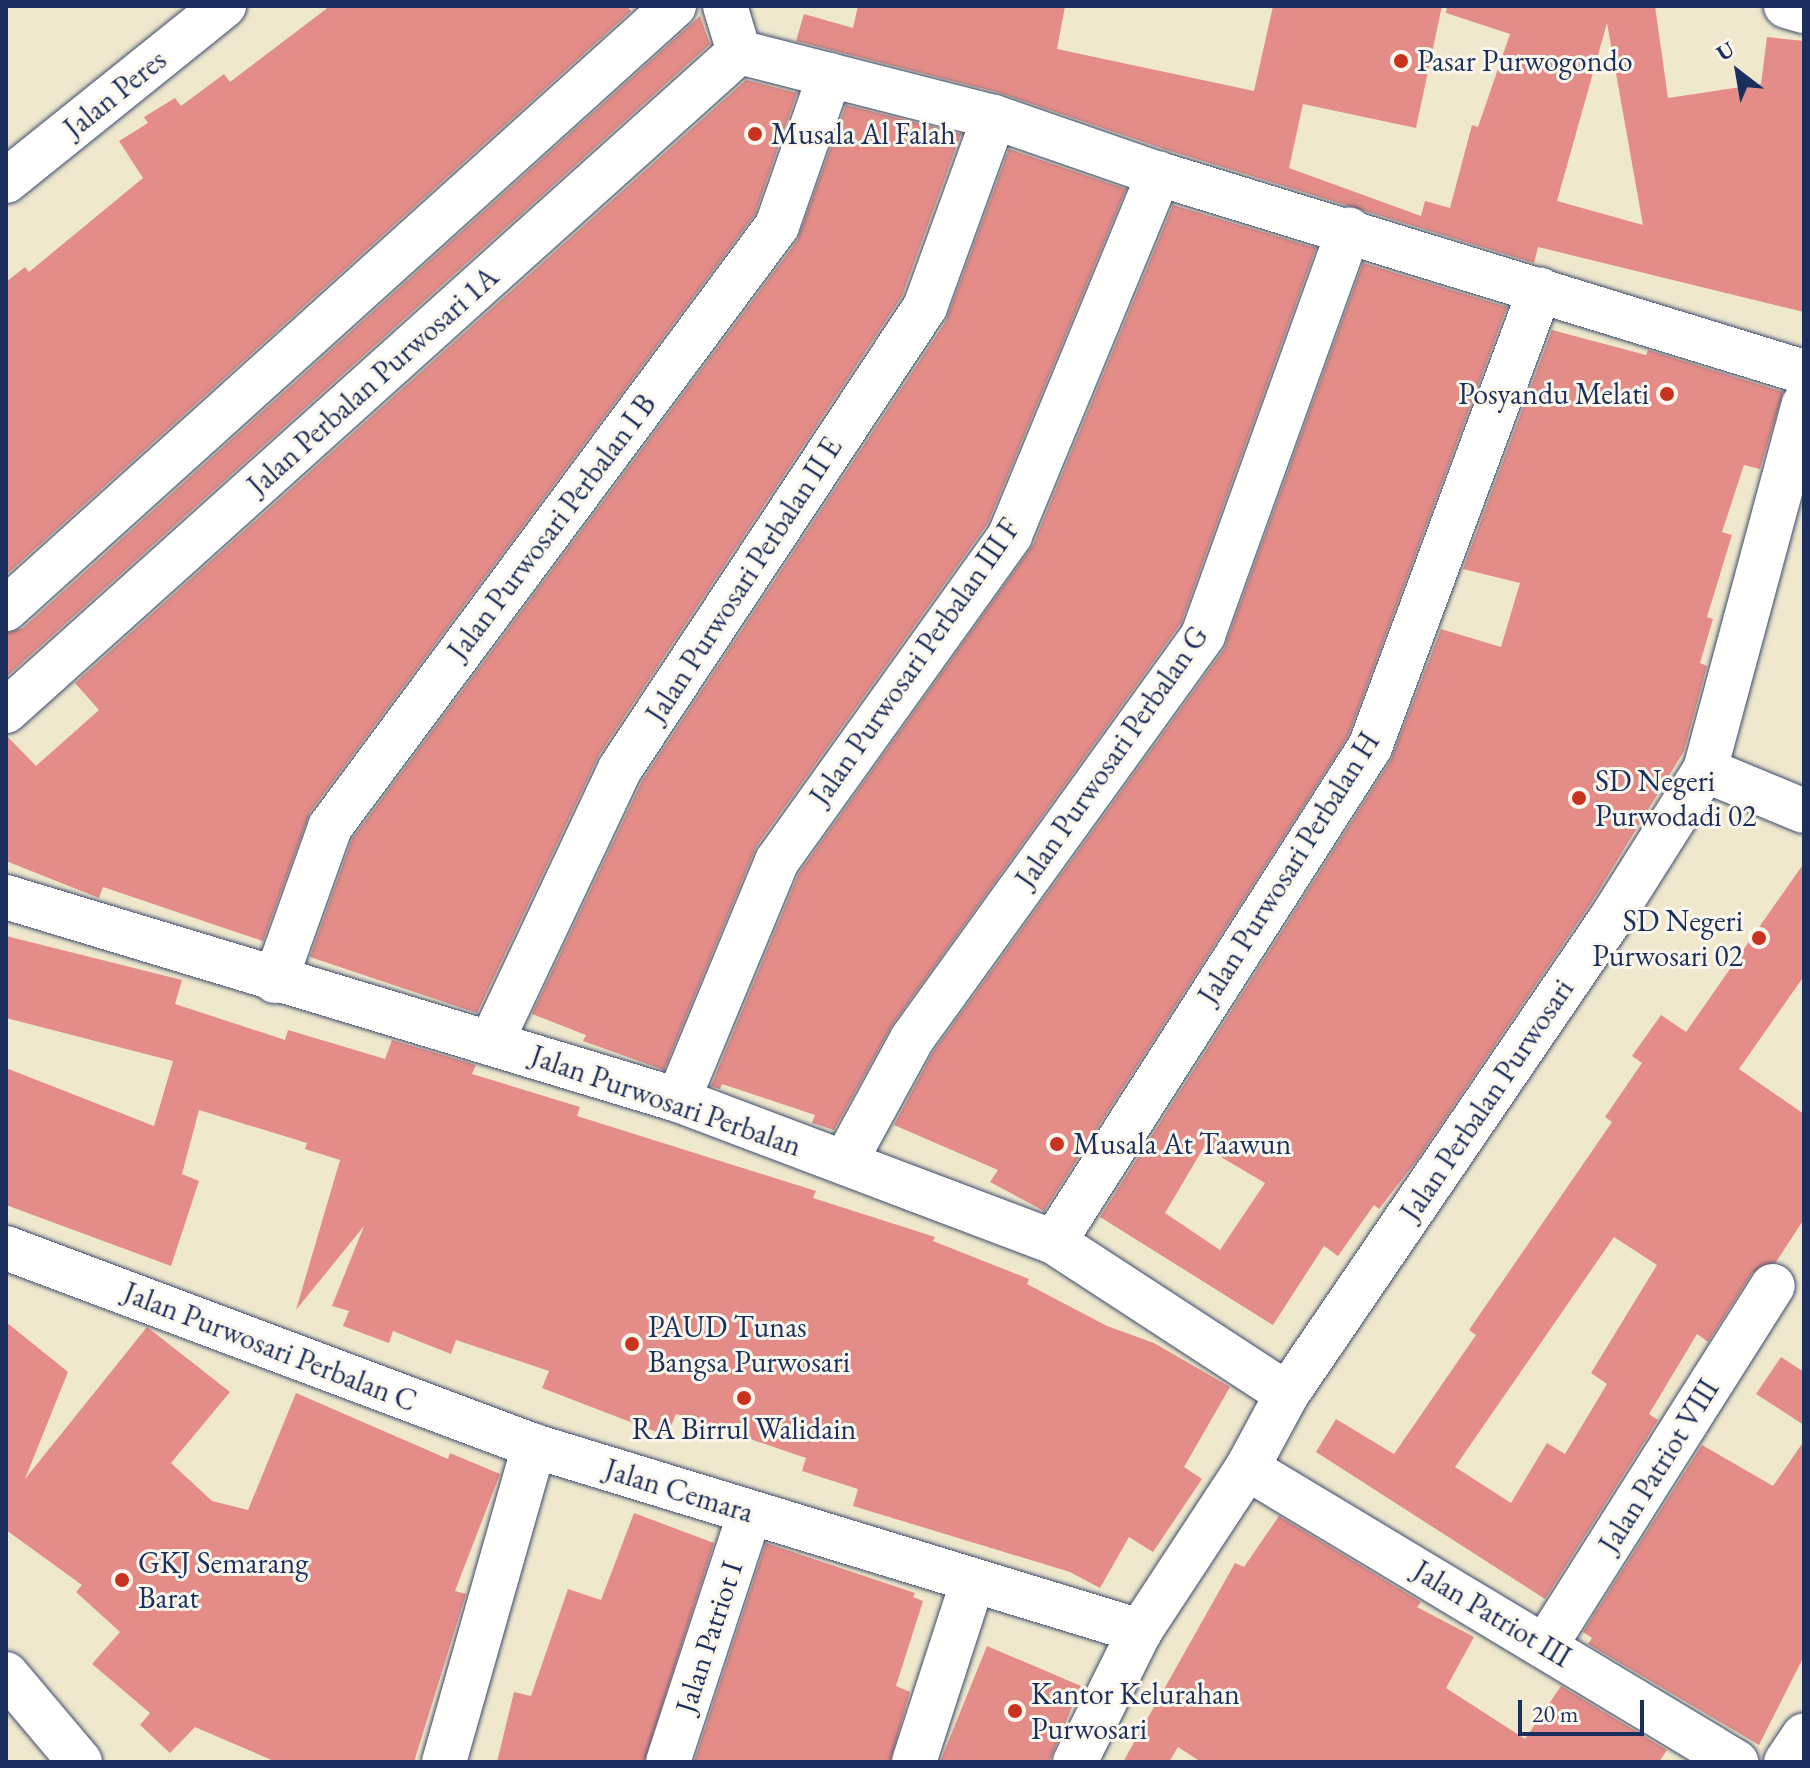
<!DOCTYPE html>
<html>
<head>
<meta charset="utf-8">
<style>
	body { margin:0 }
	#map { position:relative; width:1810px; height:1768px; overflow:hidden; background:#efe8cc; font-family:"EB Garamond",serif }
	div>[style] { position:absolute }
	.building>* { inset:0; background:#e48d88 }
	.roads { filter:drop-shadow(0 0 2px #3b4b6e) drop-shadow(0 0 2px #3b4b6e) }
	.minor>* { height:44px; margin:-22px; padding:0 22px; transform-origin:22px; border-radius:22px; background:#fff }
	.dots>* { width:22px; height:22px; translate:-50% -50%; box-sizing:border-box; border:4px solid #fbf7ec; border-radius:50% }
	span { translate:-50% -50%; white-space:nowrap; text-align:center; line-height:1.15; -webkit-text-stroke:6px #fbf7ec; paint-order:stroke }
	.poi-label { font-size:30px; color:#1b2f5e }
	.left { translate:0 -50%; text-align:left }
	.right { translate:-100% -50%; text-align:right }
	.street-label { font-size:30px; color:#1b2f5e }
	.frame { position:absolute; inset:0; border:8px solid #1b2f5e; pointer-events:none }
	.north { position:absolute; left:1698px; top:32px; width:80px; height:80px; -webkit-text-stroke:6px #fbf7ec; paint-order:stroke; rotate:329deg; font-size:22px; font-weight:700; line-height:32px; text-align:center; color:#1b2f5e }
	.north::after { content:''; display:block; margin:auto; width:28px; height:36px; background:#1b2f5e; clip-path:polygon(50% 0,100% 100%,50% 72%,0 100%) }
	.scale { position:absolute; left:1518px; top:1700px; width:126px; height:36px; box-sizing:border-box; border:4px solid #1b2f5e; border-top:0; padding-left:10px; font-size:24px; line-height:28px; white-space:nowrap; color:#1b2f5e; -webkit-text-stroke:6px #fbf7ec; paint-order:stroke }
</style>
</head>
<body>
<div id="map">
	<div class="building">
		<div style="clip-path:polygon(330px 6px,627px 6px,631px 11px,6px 575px,6px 282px,25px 267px,29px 272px,143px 178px,119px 141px,148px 123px,144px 117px,175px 98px,181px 106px,224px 74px,230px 82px)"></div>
		<div style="clip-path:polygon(evenodd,858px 6px,1065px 6px,1057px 49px,1254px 91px,1273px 6px,1442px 6px,1416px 128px,1303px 104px,1289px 168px,1421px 216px,1425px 201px,1450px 208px,1472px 125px,1478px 127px,1510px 34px,1446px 13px,1447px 6px,1655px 6px,1668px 98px,1761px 84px,1767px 37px,1804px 41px,1804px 312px,1538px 247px,1534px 263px,1167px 150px,1000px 93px,796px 41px,804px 14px,853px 28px,858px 6px,1607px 23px,1643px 225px,1557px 201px,1607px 23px)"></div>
		<div style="clip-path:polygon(700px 16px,710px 44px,6px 677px,6px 633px,23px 628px)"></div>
		<div style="clip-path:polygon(746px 80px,797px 93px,755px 214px,310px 812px,263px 941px,103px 887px,99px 898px,6px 861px,6px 735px,36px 766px,99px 710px,75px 683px)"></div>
		<div style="clip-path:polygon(846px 105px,961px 134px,902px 296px,599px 755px,477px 1013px,310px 957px,352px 839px,797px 241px)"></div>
		<div style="clip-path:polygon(1009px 149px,1126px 189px,988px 523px,756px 847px,664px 1070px,583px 1041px,586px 1035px,532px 1014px,642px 781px,946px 321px)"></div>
		<div style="clip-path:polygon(1173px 205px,1316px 248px,1181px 623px,892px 1025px,834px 1130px,812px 1123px,815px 1115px,722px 1084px,720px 1089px,711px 1086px,799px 873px,1033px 545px)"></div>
		<div style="clip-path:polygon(1363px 263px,1507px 307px,1348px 736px,1044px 1211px,990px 1182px,998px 1170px,894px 1125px,933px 1052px,1224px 649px)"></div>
		<div style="clip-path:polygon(evenodd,1552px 330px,1646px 355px,1648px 350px,1783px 392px,1760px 469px,1744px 465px,1722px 532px,1732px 535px,1707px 617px,1713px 619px,1700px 663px,1707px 666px,1684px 751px,1591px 903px,1416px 1161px,1379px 1209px,1374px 1205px,1338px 1256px,1324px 1246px,1273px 1325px,1100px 1217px,1391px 760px,1441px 629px,1501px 647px,1520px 583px,1463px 569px,1552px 330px,1204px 1147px,1265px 1183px,1220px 1250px,1165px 1213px,1204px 1147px)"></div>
		<div style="clip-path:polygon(evenodd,1804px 863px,1804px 976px,1739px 1069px,1804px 1114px,1804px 1219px,1776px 1262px,1752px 1273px,1708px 1342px,1697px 1334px,1649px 1414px,1658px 1420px,1545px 1599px,1316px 1452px,1336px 1419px,1394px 1454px,1476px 1335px,1469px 1330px,1612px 1122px,1605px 1117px,1642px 1063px,1632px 1056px,1661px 1015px,1686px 1032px,1804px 863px,1614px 1237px,1657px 1265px,1591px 1373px,1607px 1384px,1565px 1454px,1547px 1443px,1511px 1503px,1455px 1467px,1614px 1237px)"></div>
		<div style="clip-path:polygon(6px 936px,182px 980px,175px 1004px,285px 1040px,288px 1030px,385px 1059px,392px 1040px,476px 1065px,472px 1074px,580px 1107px,577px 1116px,816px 1191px,813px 1198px,935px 1237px,933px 1241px,1029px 1279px,1027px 1284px,1107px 1326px,1154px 1343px,1230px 1387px,1184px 1467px,1202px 1479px,1153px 1552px,1129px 1537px,1100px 1588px,1070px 1572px,853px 1506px,858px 1489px,802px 1471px,806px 1458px,676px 1414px,667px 1436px,542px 1388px,549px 1371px,456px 1340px,451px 1354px,393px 1331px,389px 1343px,343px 1326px,349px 1311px,332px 1306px,364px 1226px,296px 1310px,340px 1160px,305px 1149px,307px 1143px,199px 1110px,182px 1174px,199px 1181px,171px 1266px,6px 1205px,6px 1068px,154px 1126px,173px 1061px,6px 1018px)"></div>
		<div style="clip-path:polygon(6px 1322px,68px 1372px,25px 1479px,147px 1327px,230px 1392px,171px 1463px,212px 1501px,248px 1510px,296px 1393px,448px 1459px,450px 1453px,500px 1474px,455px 1591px,466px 1594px,414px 1762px,276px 1762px,195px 1727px,170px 1753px,140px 1725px,150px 1713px,92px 1664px,120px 1632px,76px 1592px,82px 1585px,6px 1530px)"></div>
		<div style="clip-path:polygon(1781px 1357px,1804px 1372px,1804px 1425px,1756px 1394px)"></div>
		<div style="clip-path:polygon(1804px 1441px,1804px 1656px,1759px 1745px,1588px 1644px,1592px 1638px,1583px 1632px,1702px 1445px,1773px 1486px)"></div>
		<div style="clip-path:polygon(634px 1513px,714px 1543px,644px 1762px,497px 1762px,514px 1692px,531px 1696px,568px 1589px,601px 1600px)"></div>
		<div style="clip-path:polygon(1279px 1516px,1421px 1602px,1417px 1607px,1474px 1637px,1446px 1688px,1525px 1739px,1561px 1686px,1667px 1750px,1659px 1762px,1201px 1762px,1178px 1747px,1169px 1762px,1123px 1762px,1235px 1563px,1244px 1567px)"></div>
		<div style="clip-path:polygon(766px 1543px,915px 1593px,913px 1597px,923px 1601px,896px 1686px,910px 1692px,890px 1762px,694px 1762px)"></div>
		<div style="clip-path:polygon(987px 1646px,1081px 1686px,1049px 1762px,940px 1762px)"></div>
	</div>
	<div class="roads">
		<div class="minor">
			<div style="left:725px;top:6px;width:48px;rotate:73.1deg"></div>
			<div style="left:1786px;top:6px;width:19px;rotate:16deg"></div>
			<div style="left:739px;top:52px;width:263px;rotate:14.3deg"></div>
			<div style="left:994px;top:117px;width:175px;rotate:19.1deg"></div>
			<div style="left:1159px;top:174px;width:675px;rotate:17.07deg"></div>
			<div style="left:6px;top:181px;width:280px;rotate:-38.8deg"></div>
			<div style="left:6px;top:609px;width:900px;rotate:-42.07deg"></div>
			<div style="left:6px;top:711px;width:986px;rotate:-41.96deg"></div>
			<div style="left:1705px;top:770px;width:107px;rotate:22.5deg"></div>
			<div style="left:6px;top:897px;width:702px;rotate:16.81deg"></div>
			<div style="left:678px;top:1100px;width:402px;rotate:20.7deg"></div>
			<div style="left:1054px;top:1242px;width:278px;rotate:33.1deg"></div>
			<div style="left:275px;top:981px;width:164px;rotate:-70.3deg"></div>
			<div style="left:330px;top:827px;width:749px;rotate:-53.36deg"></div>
			<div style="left:777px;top:226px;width:160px;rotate:-70.7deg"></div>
			<div style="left:491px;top:1043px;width:303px;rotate:-64.8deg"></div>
			<div style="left:620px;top:769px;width:554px;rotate:-56.57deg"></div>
			<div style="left:925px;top:307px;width:202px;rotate:-70deg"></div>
			<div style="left:678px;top:1100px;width:259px;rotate:-67.5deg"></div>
			<div style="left:777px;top:861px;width:401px;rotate:-54.4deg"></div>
			<div style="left:1010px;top:535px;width:391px;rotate:-67.6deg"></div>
			<div style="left:845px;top:1162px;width:140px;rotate:-61.4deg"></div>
			<div style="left:912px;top:1039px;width:498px;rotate:-54.2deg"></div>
			<div style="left:1203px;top:635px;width:431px;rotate:-70.2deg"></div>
			<div style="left:1054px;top:1242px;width:587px;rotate:-57.45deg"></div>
			<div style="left:1370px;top:747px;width:488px;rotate:-69.6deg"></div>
			<div style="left:6px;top:1248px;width:564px;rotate:20.56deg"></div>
			<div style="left:534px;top:1446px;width:634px;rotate:16.98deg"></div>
			<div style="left:1247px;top:1468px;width:571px;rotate:31.02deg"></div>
			<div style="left:1545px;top:1646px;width:426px;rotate:-57.7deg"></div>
			<div style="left:6px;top:1674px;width:115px;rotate:49.9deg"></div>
			<div style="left:444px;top:1762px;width:329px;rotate:-74.1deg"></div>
			<div style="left:668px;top:1762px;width:262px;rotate:-71.8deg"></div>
			<div style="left:914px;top:1762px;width:188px;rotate:-72deg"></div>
			<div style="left:1075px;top:1762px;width:146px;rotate:-63.6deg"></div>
			<div style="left:1140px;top:1631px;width:195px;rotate:-56.7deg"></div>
			<div style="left:1247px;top:1468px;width:84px;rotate:-61.6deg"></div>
			<div style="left:1287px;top:1394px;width:577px;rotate:-55.73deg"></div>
			<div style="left:1612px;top:917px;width:174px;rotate:-57.7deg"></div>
			<div style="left:1705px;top:770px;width:379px;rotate:-74.9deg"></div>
			<div style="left:1786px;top:1762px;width:32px;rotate:-56deg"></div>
		</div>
	</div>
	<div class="dots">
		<div style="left:1401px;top:61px;background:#c8321e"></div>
		<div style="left:755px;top:134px;background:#c8321e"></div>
		<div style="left:1667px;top:394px;background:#c8321e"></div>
		<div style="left:1579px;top:798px;background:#c8321e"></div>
		<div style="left:1759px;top:938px;background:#c8321e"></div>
		<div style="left:1057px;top:1144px;background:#c8321e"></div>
		<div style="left:632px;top:1344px;background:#c8321e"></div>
		<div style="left:744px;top:1398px;background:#c8321e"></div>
		<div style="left:122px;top:1580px;background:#c8321e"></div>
		<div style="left:1015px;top:1711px;background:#c8321e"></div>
	</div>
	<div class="poi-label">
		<span class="left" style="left:1417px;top:61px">Pasar Purwogondo</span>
		<span class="left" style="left:771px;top:134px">Musala Al Falah</span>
		<span class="right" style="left:1649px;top:394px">Posyandu Melati</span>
		<span class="left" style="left:1595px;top:798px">SD Negeri<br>Purwodadi 02</span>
		<span class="right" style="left:1743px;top:938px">SD Negeri<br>Purwosari 02</span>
		<span class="left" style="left:1073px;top:1144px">Musala At Taawun</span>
		<span class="left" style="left:648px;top:1344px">PAUD Tunas<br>Bangsa Purwosari</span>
		<span style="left:744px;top:1429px">RA Birrul Walidain</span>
		<span class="left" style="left:138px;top:1580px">GKJ Semarang<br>Barat</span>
		<span class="left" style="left:1031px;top:1711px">Kantor Kelurahan<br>Purwosari</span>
	</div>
	<div class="street-label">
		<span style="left:115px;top:94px;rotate:-39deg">Jalan Peres</span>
		<span style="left:373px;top:381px;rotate:-42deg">Jalan Perbalan Purwosari 1A</span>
		<span style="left:552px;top:527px;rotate:-53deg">Jalan Purwosari Perbalan I B</span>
		<span style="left:744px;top:580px;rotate:-57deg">Jalan Purwosari Perbalan II E</span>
		<span style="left:915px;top:662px;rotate:-55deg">Jalan Purwosari Perbalan III F</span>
		<span style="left:1112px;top:757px;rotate:-55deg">Jalan Purwosari Perbalan G</span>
		<span style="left:1289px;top:868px;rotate:-58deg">Jalan Purwosari Perbalan H</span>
		<span style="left:1487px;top:1100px;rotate:-56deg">Jalan Perbalan Purwosari</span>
		<span style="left:666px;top:1101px;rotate:19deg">Jalan Purwosari Perbalan</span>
		<span style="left:270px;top:1347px;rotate:21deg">Jalan Purwosari Perbalan C</span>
		<span style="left:1659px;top:1466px;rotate:-58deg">Jalan Patriot VIII</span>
		<span style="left:679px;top:1491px;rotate:17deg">Jalan Cemara</span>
		<span style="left:1492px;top:1614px;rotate:31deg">Jalan Patriot III</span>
		<span style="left:709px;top:1637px;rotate:-72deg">Jalan Patriot I</span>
	</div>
	<div class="frame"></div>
	<div class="north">U</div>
	<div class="scale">20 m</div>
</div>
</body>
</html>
